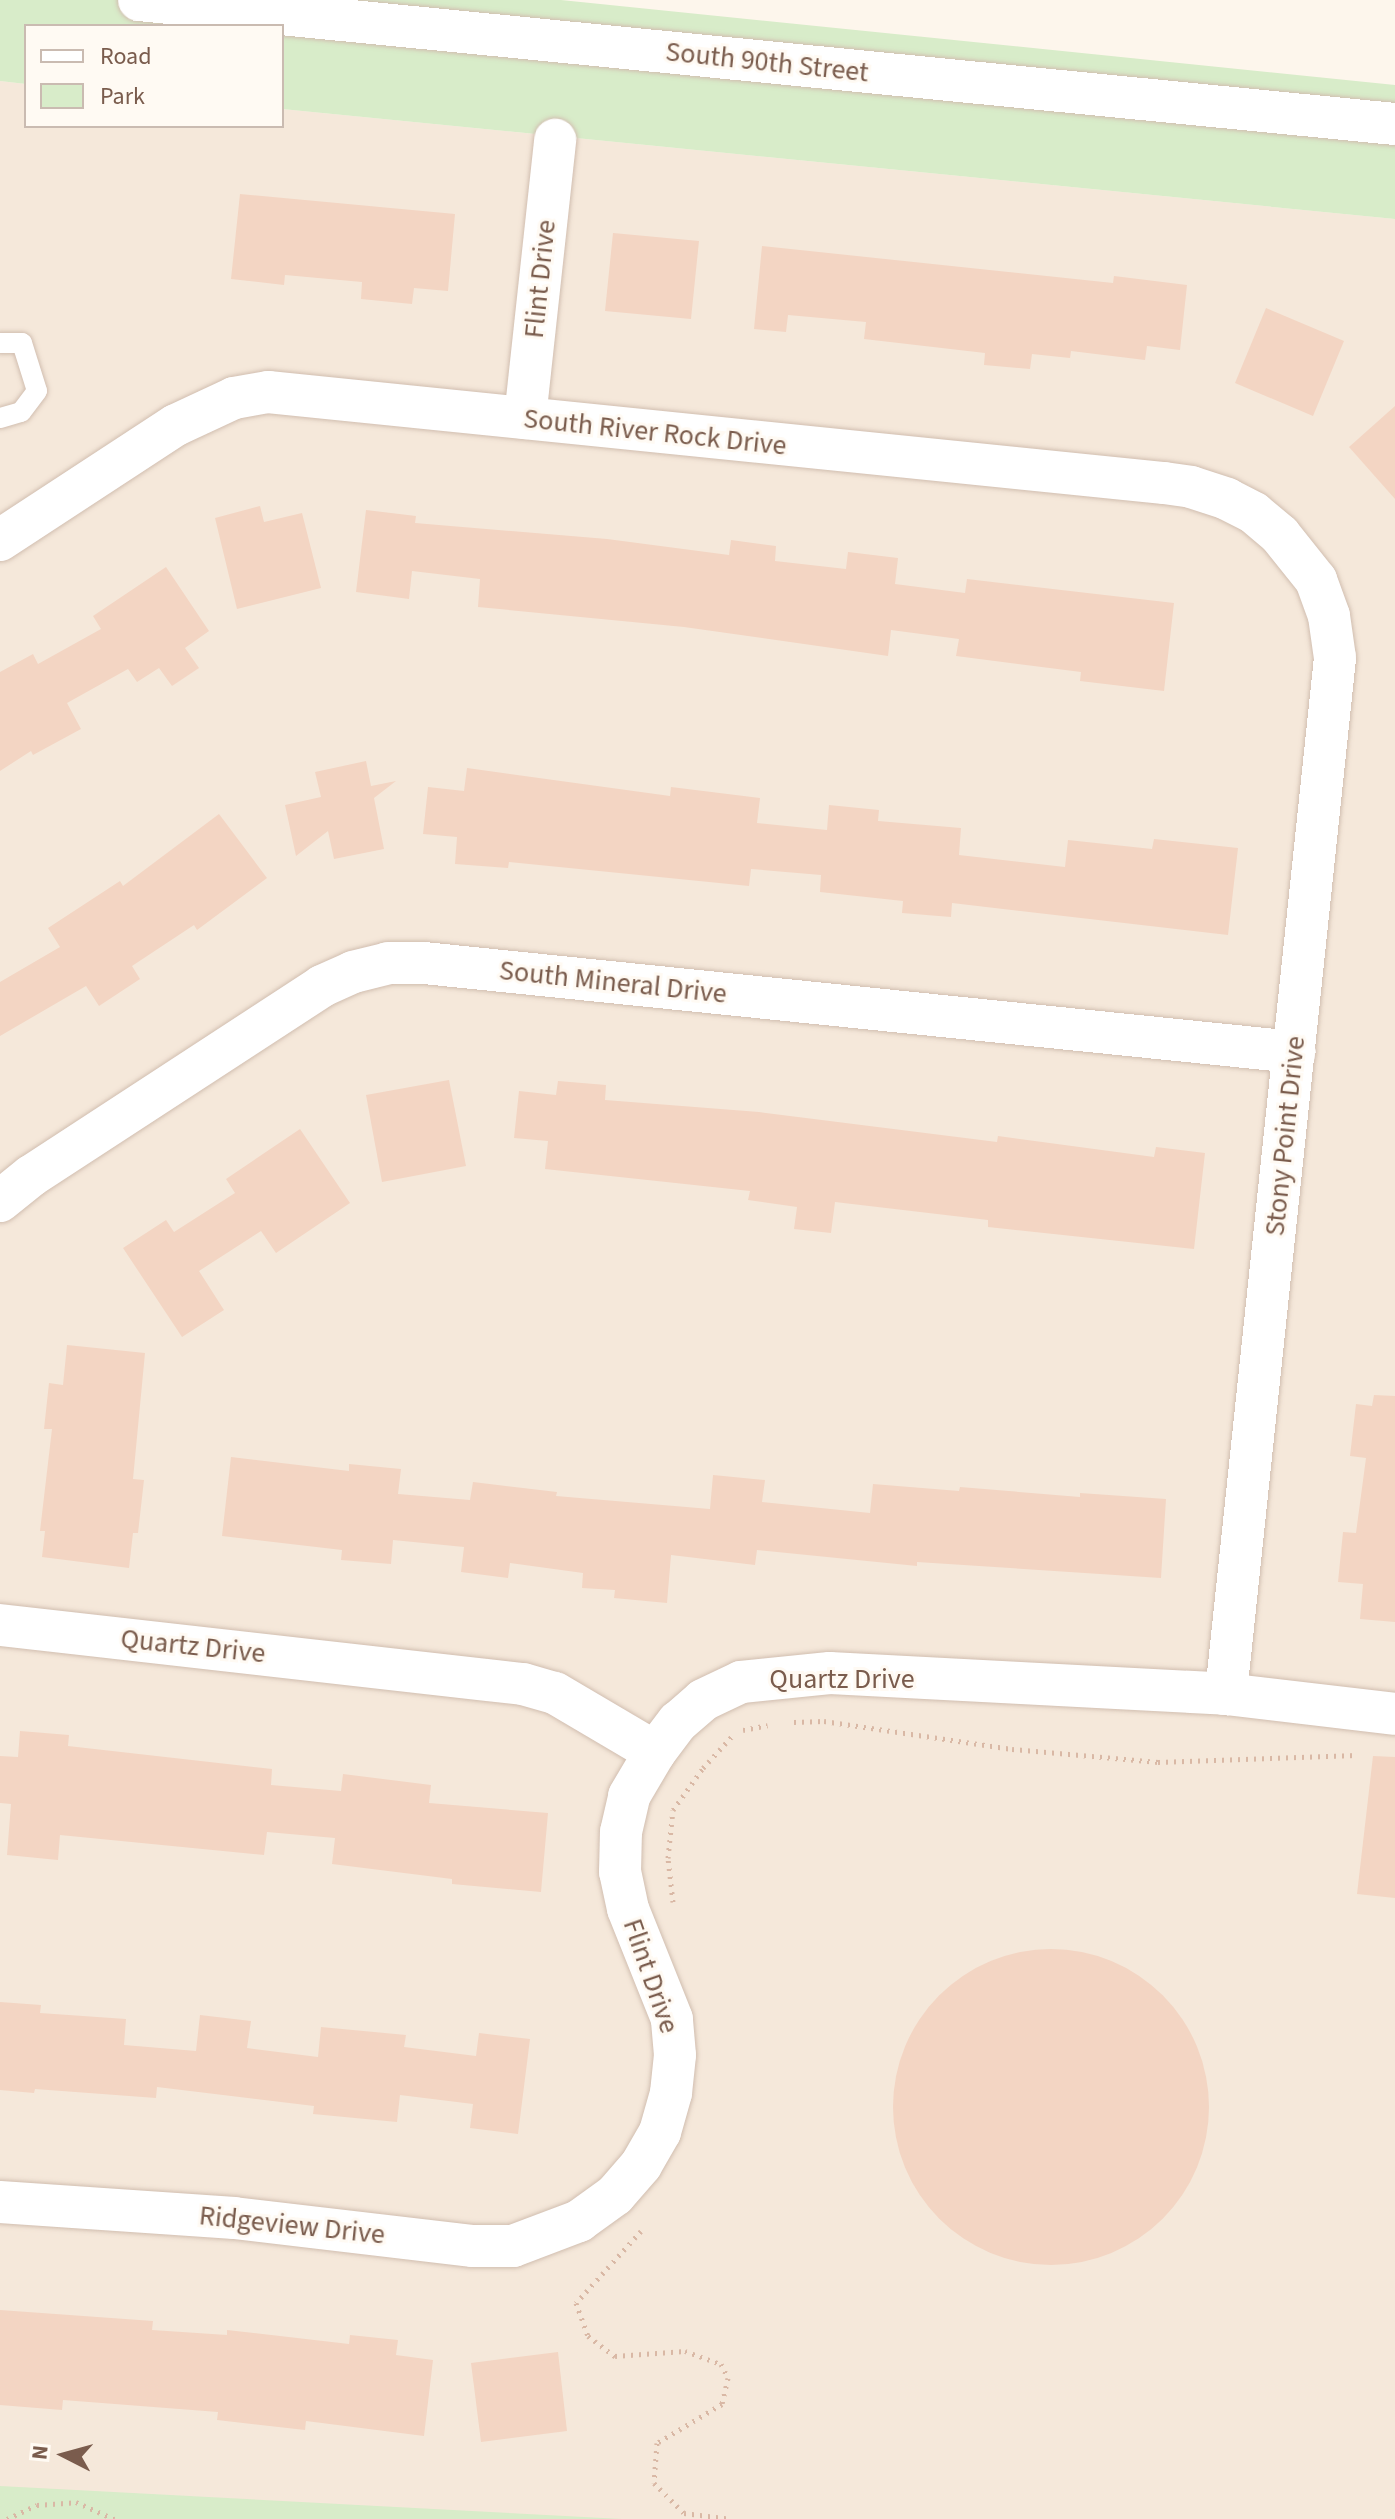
<!DOCTYPE html>
<html>
<head>
<meta charset="utf-8">
<style>
	body { margin:0 }
	#map { position:relative; width:1395px; height:2519px; overflow:hidden; background:#fdf6ec; font-family:"Source Sans 3",sans-serif }
	div>[style] { position:absolute }
	.residential>* { inset:0; background:#f5e8da }
	.green>* { inset:0; background:#d8ecc9 }
	.building>* { inset:0; background:#f3d5c3 }
	.round { border-radius:50% }
	.path>* { height:5px; margin-top:-2.5px; transform-origin:0; background:repeating-linear-gradient(90deg,#d9b8a5 0 2px,transparent 0 8px) }
	.roads { filter:drop-shadow(0 0 2px #d1beb0) drop-shadow(0 0 2px #d1beb0) }
	.service>* { height:20px; margin:-10px; padding:0 10px; transform-origin:10px; border-radius:10px; background:#fff }
	.minor>* { height:42px; margin:-21px; padding:0 21px; transform-origin:21px; border-radius:21px; background:#fff }
	span { translate:-50% -50%; white-space:nowrap; text-align:center; line-height:1.15; -webkit-text-stroke:6px #fffaf3; paint-order:stroke }
	.street-label { font-size:28px; color:#7a5c4d }
	.legend { position:absolute; left:24px; top:24px; width:260px; height:104px; box-sizing:border-box; background:#fffaf3; border:2px solid #cabbb1; margin:0; padding:10px 14px; list-style:none; font-size:24px; color:#7a5c4d }
	.legend li { display:flex; align-items:center; gap:16px; height:40px }
	.legend b { width:40px; border:2px solid #cabbb1 }
	.north { position:absolute; left:24px; top:2415px; width:80px; height:80px; -webkit-text-stroke:6px #fffaf3; paint-order:stroke; rotate:276deg; font-size:22px; font-weight:700; line-height:32px; text-align:center; color:#7a5c4d }
	.north::after { content:''; display:block; margin:auto; width:28px; height:36px; background:#7a5c4d; clip-path:polygon(50% 0,100% 100%,50% 72%,0 100%) }
</style>
</head>
<body>
<div id="map">
	<div class="residential">
		<div style="clip-path:polygon(0 81px,26px 84px,26px 126px,282px 126px,282px 109px,1395px 219px,1395px 2519px,0 2519px)"></div>
	</div>
	<div class="green">
		<div style="clip-path:polygon(0 0,561px 0,1395px 85px,1395px 219px,282px 109px,282px 26px,26px 26px,26px 84px,0 81px)"></div>
		<div style="clip-path:polygon(0 2486px,622px 2519px,0 2519px)"></div>
	</div>
	<div class="building">
		<div style="clip-path:polygon(240px 194px,455px 214px,448px 291px,414px 288px,412px 304px,361px 299px,362px 282px,285px 275px,284px 285px,231px 279px)"></div>
		<div style="clip-path:polygon(613px 233px,699px 241px,691px 319px,605px 311px)"></div>
		<div style="clip-path:polygon(762px 246px,1113px 283px,1114px 276px,1187px 285px,1180px 350px,1147px 346px,1145px 360px,1071px 351px,1070px 358px,1032px 354px,1030px 369px,984px 365px,985px 353px,864px 339px,866px 322px,788px 315px,786px 332px,754px 329px)"></div>
		<div style="clip-path:polygon(1266px 308px,1344px 341px,1313px 416px,1235px 383px)"></div>
		<div style="clip-path:polygon(1395px 406px,1395px 499px,1349px 447px)"></div>
		<div style="clip-path:polygon(260px 506px,264px 522px,302px 513px,321px 588px,237px 609px,215px 518px)"></div>
		<div style="clip-path:polygon(366px 510px,416px 516px,415px 523px,607px 539px,729px 555px,731px 540px,776px 546px,775px 561px,846px 569px,848px 552px,898px 558px,895px 584px,965px 593px,967px 579px,1174px 603px,1164px 691px,1080px 681px,1081px 672px,956px 656px,959px 639px,891px 630px,888px 656px,684px 627px,478px 607px,480px 579px,412px 571px,409px 599px,356px 592px)"></div>
		<div style="clip-path:polygon(166px 567px,209px 631px,185px 648px,199px 668px,172px 686px,159px 668px,137px 682px,128px 669px,67px 703px,81px 729px,33px 755px,31px 751px,0 771px,0 672px,33px 654px,38px 664px,101px 629px,93px 616px)"></div>
		<div style="clip-path:polygon(366px 761px,371px 786px,396px 781px,374px 798px,384px 849px,334px 859px,328px 831px,296px 856px,285px 805px,321px 797px,315px 772px)"></div>
		<div style="clip-path:polygon(467px 768px,670px 796px,671px 787px,760px 798px,757px 823px,827px 830px,829px 805px,879px 810px,878px 821px,961px 828px,959px 855px,1065px 867px,1068px 840px,1152px 849px,1154px 839px,1238px 848px,1228px 935px,952px 903px,951px 917px,902px 913px,903px 901px,820px 892px,821px 875px,751px 869px,749px 886px,509px 862px,508px 868px,455px 864px,457px 837px,423px 834px,428px 787px,464px 791px)"></div>
		<div style="clip-path:polygon(219px 814px,267px 878px,197px 930px,194px 925px,132px 966px,140px 979px,99px 1006px,86px 986px,0 1036px,0 982px,60px 947px,48px 928px,120px 881px,123px 886px)"></div>
		<div style="clip-path:polygon(449px 1080px,466px 1166px,382px 1182px,366px 1095px)"></div>
		<div style="clip-path:polygon(558px 1081px,606px 1085px,605px 1100px,759px 1112px,997px 1142px,998px 1136px,1154px 1157px,1156px 1147px,1205px 1153px,1194px 1249px,988px 1227px,988px 1220px,835px 1202px,831px 1233px,794px 1229px,797px 1207px,748px 1200px,750px 1191px,545px 1169px,548px 1141px,514px 1138px,519px 1091px,556px 1095px)"></div>
		<div style="clip-path:polygon(300px 1129px,350px 1203px,276px 1253px,261px 1231px,199px 1271px,224px 1310px,182px 1337px,123px 1248px,166px 1220px,174px 1232px,235px 1193px,226px 1179px)"></div>
		<div style="clip-path:polygon(67px 1345px,145px 1353px,133px 1479px,144px 1480px,138px 1533px,133px 1533px,129px 1568px,42px 1557px,45px 1531px,40px 1531px,52px 1429px,44px 1429px,49px 1383px,63px 1385px)"></div>
		<div style="clip-path:polygon(1374px 1395px,1395px 1396px,1395px 1622px,1360px 1619px,1363px 1584px,1338px 1582px,1343px 1532px,1356px 1533px,1366px 1458px,1350px 1456px,1356px 1404px,1372px 1406px)"></div>
		<div style="clip-path:polygon(231px 1457px,349px 1471px,349px 1464px,401px 1469px,398px 1494px,470px 1500px,473px 1482px,557px 1492px,556px 1496px,710px 1509px,713px 1475px,765px 1480px,762px 1502px,870px 1513px,873px 1484px,959px 1491px,960px 1487px,1080px 1497px,1080px 1493px,1166px 1499px,1161px 1578px,917px 1562px,917px 1566px,757px 1550px,755px 1565px,671px 1555px,667px 1603px,614px 1598px,615px 1590px,582px 1588px,583px 1573px,510px 1563px,508px 1578px,461px 1572px,464px 1547px,393px 1540px,391px 1564px,341px 1560px,342px 1550px,222px 1536px)"></div>
		<div style="clip-path:polygon(20px 1731px,69px 1735px,68px 1746px,272px 1769px,271px 1785px,341px 1791px,343px 1774px,431px 1785px,429px 1803px,548px 1813px,541px 1892px,452px 1884px,452px 1879px,332px 1864px,335px 1838px,267px 1832px,264px 1855px,60px 1835px,58px 1860px,7px 1855px,11px 1804px,0 1803px,0 1756px,18px 1757px)"></div>
		<div style="clip-path:polygon(1373px 1756px,1395px 1757px,1395px 1898px,1357px 1894px)"></div>
		<div class="round" style="left:893px;top:1949px;width:316px;height:316px"></div>
		<div style="clip-path:polygon(0 2002px,41px 2005px,40px 2013px,126px 2019px,124px 2045px,196px 2051px,200px 2015px,251px 2021px,247px 2048px,318px 2057px,321px 2027px,406px 2035px,404px 2047px,476px 2056px,479px 2033px,530px 2039px,518px 2134px,470px 2128px,473px 2104px,400px 2095px,397px 2122px,313px 2114px,314px 2106px,157px 2087px,156px 2098px,35px 2089px,34px 2093px,0 2090px)"></div>
		<div style="clip-path:polygon(0 2310px,153px 2321px,152px 2330px,227px 2335px,227px 2330px,349px 2344px,350px 2335px,398px 2340px,396px 2355px,433px 2360px,424px 2436px,306px 2421px,305px 2430px,217px 2420px,218px 2412px,63px 2400px,62px 2410px,0 2405px)"></div>
		<div style="clip-path:polygon(558px 2352px,567px 2431px,481px 2442px,471px 2363px)"></div>
	</div>
	<div class="path">
		<div style="left:794px;top:1722px;width:30px;rotate:-2deg"></div>
		<div style="left:824px;top:1721px;width:190px;rotate:8.5deg"></div>
		<div style="left:1012px;top:1749px;width:147px;rotate:5.1deg"></div>
		<div style="left:1158px;top:1762px;width:199px;rotate:-2deg"></div>
		<div style="left:743px;top:1730px;width:25px;rotate:-11deg"></div>
		<div style="left:673px;top:1902px;width:44px;rotate:-96.5deg"></div>
		<div style="left:668px;top:1858px;width:48px;rotate:-84.1deg"></div>
		<div style="left:673px;top:1810px;width:52px;rotate:-54.5deg"></div>
		<div style="left:703px;top:1768px;width:46px;rotate:-47.6deg"></div>
		<div style="left:641px;top:2231px;width:97px;rotate:132.1deg"></div>
		<div style="left:576px;top:2303px;width:35px;rotate:70deg"></div>
		<div style="left:588px;top:2336px;width:34px;rotate:37deg"></div>
		<div style="left:615px;top:2356px;width:70px;rotate:-4.1deg"></div>
		<div style="left:685px;top:2351px;width:38px;rotate:20deg"></div>
		<div style="left:721px;top:2364px;width:16px;rotate:63deg"></div>
		<div style="left:728px;top:2378px;width:27px;rotate:103deg"></div>
		<div style="left:722px;top:2404px;width:76px;rotate:149deg"></div>
		<div style="left:657px;top:2443px;width:40px;rotate:94.3deg"></div>
		<div style="left:654px;top:2483px;width:42px;rotate:45deg"></div>
		<div style="left:684px;top:2513px;width:48px;rotate:7.1deg"></div>
		<div style="left:7px;top:2519px;width:33px;rotate:-25deg"></div>
		<div style="left:37px;top:2505px;width:39px;rotate:-4deg"></div>
		<div style="left:76px;top:2502px;width:42px;rotate:24.1deg"></div>
	</div>
	<div class="roads">
		<div class="service">
			<div style="left:0;top:343px;width:22px"></div>
			<div style="left:22px;top:343px;width:50px;rotate:72.6deg"></div>
			<div style="left:37px;top:391px;width:26px;rotate:127deg"></div>
			<div style="left:21px;top:412px;width:22px;rotate:164deg"></div>
		</div>
		<div class="minor">
			<div style="left:139px;top:0;width:1262px;rotate:5.64deg"></div>
			<div style="left:525px;top:418px;width:280px;rotate:-83.8deg"></div>
			<div style="left:0;top:540px;width:210px;rotate:-33.2deg"></div>
			<div style="left:176px;top:425px;width:64px;rotate:-25deg"></div>
			<div style="left:234px;top:398px;width:35px;rotate:-10deg"></div>
			<div style="left:268px;top:392px;width:901px;rotate:5.8deg"></div>
			<div style="left:1164px;top:483px;width:27px;rotate:8deg"></div>
			<div style="left:1191px;top:487px;width:38px;rotate:18deg"></div>
			<div style="left:1227px;top:499px;width:30px;rotate:27deg"></div>
			<div style="left:1254px;top:513px;width:34px;rotate:40deg"></div>
			<div style="left:1280px;top:535px;width:58px;rotate:51.3deg"></div>
			<div style="left:1316px;top:580px;width:38px;rotate:70deg"></div>
			<div style="left:1329px;top:616px;width:42px;rotate:81.9deg"></div>
			<div style="left:1335px;top:658px;width:1042px;rotate:96.01deg"></div>
			<div style="left:0;top:1201px;width:40px;rotate:-39deg"></div>
			<div style="left:31px;top:1176px;width:348px;rotate:-33.1deg"></div>
			<div style="left:322px;top:986px;width:34px;rotate:-24deg"></div>
			<div style="left:353px;top:972px;width:36px;rotate:-14deg"></div>
			<div style="left:388px;top:963px;width:36px"></div>
			<div style="left:424px;top:963px;width:875px;rotate:5.84deg"></div>
			<div style="left:0;top:1625px;width:526px;rotate:6.44deg"></div>
			<div style="left:523px;top:1684px;width:33px;rotate:16deg"></div>
			<div style="left:555px;top:1693px;width:116px;rotate:30.5deg"></div>
			<div style="left:0;top:2202px;width:235px;rotate:3.9deg"></div>
			<div style="left:234px;top:2218px;width:241px;rotate:6.7deg"></div>
			<div style="left:473px;top:2246px;width:40px"></div>
			<div style="left:513px;top:2246px;width:71px;rotate:-20.7deg"></div>
			<div style="left:579px;top:2221px;width:44px;rotate:-35.8deg"></div>
			<div style="left:615px;top:2195px;width:40px;rotate:-49deg"></div>
			<div style="left:641px;top:2165px;width:38px;rotate:-60deg"></div>
			<div style="left:660px;top:2132px;width:41px;rotate:-74.2deg"></div>
			<div style="left:671px;top:2093px;width:38px;rotate:-84deg"></div>
			<div style="left:675px;top:2055px;width:36px;rotate:-95deg"></div>
			<div style="left:672px;top:2019px;width:118px;rotate:-111.8deg"></div>
			<div style="left:628px;top:1909px;width:38px;rotate:-102deg"></div>
			<div style="left:620px;top:1872px;width:40px;rotate:-88.6deg"></div>
			<div style="left:621px;top:1832px;width:37px;rotate:-77deg"></div>
			<div style="left:629px;top:1796px;width:51px;rotate:-59.4deg"></div>
			<div style="left:655px;top:1752px;width:38px;rotate:-53deg"></div>
			<div style="left:678px;top:1722px;width:33px;rotate:-41deg"></div>
			<div style="left:703px;top:1700px;width:42px;rotate:-25.3deg"></div>
			<div style="left:741px;top:1682px;width:89px;rotate:-5.8deg"></div>
			<div style="left:830px;top:1673px;width:397px;rotate:3deg"></div>
			<div style="left:1226px;top:1694px;width:170px;rotate:6.7deg"></div>
		</div>
	</div>
	<div class="street-label">
		<span style="left:767px;top:62px;rotate:6deg">South 90th Street</span>
		<span style="left:540px;top:279px;rotate:-84deg">Flint Drive</span>
		<span style="left:655px;top:432px;rotate:6deg">South River Rock Drive</span>
		<span style="left:613px;top:982px;rotate:6deg">South Mineral Drive</span>
		<span style="left:1285px;top:1136px;rotate:-84deg">Stony Point Drive</span>
		<span style="left:193px;top:1646px;rotate:6deg">Quartz Drive</span>
		<span style="left:842px;top:1679px">Quartz Drive</span>
		<span style="left:651px;top:1976px;rotate:71deg">Flint Drive</span>
		<span style="left:292px;top:2225px;rotate:6deg">Ridgeview Drive</span>
	</div>
	<ul class="legend">
	<li><b style="height:10px;background:#fff"></b>Road</li>
	<li><b style="height:22px;background:#d8ecc9"></b>Park</li>
	</ul>
	<div class="north">N</div>
</div>
</body>
</html>
